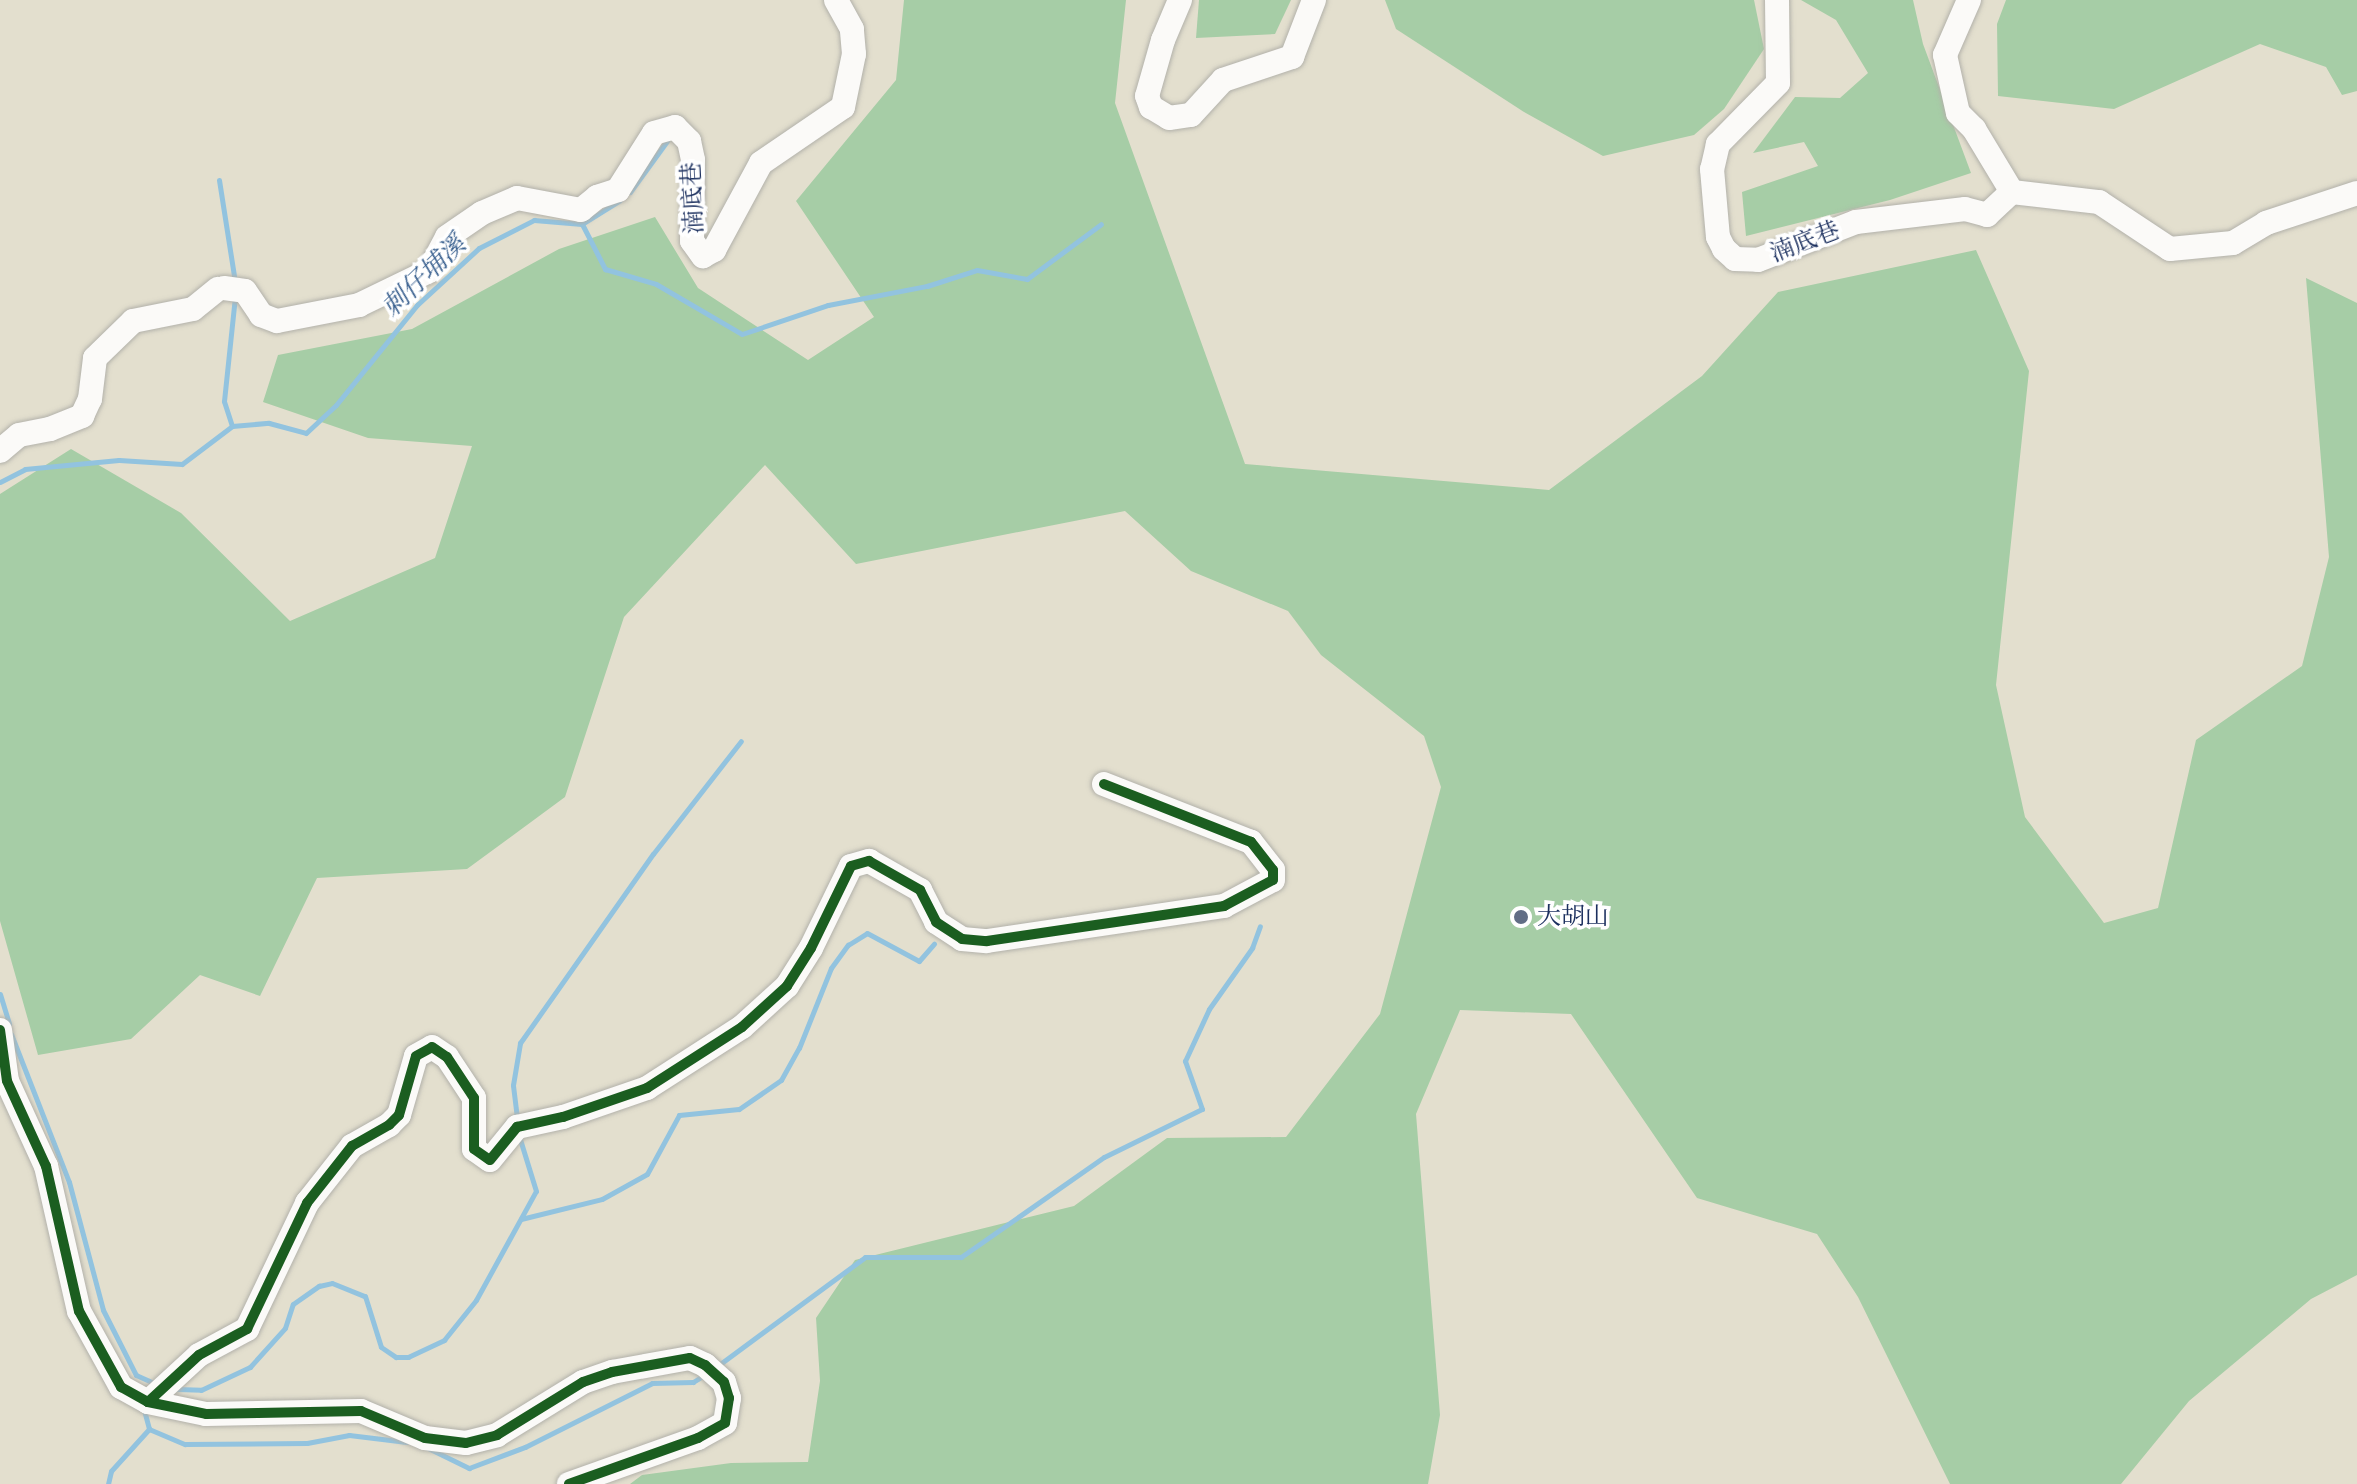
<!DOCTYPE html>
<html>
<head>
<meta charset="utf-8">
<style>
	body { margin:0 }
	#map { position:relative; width:2357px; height:1484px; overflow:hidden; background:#e3dfce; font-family:"IM FELL French Canon","Noto Serif TC",serif }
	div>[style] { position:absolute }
	.forest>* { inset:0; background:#a6cda6 }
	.stream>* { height:5px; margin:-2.5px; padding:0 2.5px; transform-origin:2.5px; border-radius:2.5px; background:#92c3df }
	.roads { filter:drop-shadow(0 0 2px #b2b1aa) drop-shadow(0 0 2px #b2b1aa) }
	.minor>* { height:24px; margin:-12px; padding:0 12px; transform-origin:12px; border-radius:12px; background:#fbfaf8 }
	.cycleway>* { height:10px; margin:-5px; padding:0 5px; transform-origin:5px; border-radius:5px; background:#1b5e20 }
	.dots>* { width:22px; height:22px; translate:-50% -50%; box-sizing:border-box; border:4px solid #fff; border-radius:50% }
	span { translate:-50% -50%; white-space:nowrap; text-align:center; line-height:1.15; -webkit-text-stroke:7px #fff; paint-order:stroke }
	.street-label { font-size:24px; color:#1b2f5e }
	.poi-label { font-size:24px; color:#1b2f5e }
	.left { translate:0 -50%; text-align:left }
	.water-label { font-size:26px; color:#385f8e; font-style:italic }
</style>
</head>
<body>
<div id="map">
	<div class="forest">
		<div style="clip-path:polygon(904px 0,1126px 0,1115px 103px,1245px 464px,1549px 490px,1702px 376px,1778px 292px,1976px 250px,2029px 371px,1996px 685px,2025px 817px,2104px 923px,2158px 908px,2196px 740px,2302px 666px,2329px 557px,2306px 278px,2357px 303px,2357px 1275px,2311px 1299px,2189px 1401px,2121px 1484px,1950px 1484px,1858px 1297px,1817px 1234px,1697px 1198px,1571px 1014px,1460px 1010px,1416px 1114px,1440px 1415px,1428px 1484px,630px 1484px,642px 1475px,731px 1463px,808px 1462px,820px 1381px,816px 1318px,855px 1260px,1074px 1206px,1167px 1138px,1286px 1137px,1380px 1014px,1441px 787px,1424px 736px,1321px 655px,1288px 611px,1191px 571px,1125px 511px,856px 564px,765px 465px,624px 617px,565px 797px,467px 869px,317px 878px,260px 996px,200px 975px,131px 1039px,38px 1055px,0 921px,0 494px,71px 449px,181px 513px,290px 621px,435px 558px,472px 446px,368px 438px,263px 402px,278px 355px,412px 329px,559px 249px,655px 217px,698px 288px,808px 360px,874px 317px,796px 201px,896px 80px)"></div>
		<div style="clip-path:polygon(1199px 0,1291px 0,1275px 34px,1196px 38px)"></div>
		<div style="clip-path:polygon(1385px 0,1754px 0,1764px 49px,1724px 109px,1694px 135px,1603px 156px,1524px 112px,1396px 29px)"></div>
		<div style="clip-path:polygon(1801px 0,1913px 0,1923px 44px,1971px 173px,1890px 200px,1746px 236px,1742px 192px,1818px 166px,1804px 142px,1753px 153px,1795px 97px,1840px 98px,1868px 73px,1836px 20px)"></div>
		<div style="clip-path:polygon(2006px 0,2357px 0,2357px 91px,2342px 95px,2326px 67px,2260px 44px,2114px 109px,1998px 96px,1997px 24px)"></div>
	</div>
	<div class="stream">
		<div style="left:219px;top:180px;width:103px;rotate:81.1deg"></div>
		<div style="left:630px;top:192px;width:63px;rotate:-54deg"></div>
		<div style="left:582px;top:224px;width:44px;rotate:-31.9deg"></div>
		<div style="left:232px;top:426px;width:26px;rotate:-108deg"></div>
		<div style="left:224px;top:401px;width:106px;rotate:-84deg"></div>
		<div style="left:0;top:482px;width:28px;rotate:-27deg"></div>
		<div style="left:25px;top:469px;width:94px;rotate:-5.5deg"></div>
		<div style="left:119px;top:460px;width:63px;rotate:3.6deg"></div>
		<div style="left:182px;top:464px;width:63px;rotate:-37.2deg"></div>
		<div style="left:232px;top:426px;width:37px;rotate:-5deg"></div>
		<div style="left:269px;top:423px;width:38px;rotate:15deg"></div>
		<div style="left:306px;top:433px;width:41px;rotate:-43deg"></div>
		<div style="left:336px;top:405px;width:129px;rotate:-51deg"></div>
		<div style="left:417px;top:305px;width:84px;rotate:-42.6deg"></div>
		<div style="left:479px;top:248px;width:62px;rotate:-27deg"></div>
		<div style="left:534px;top:220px;width:48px;rotate:4.8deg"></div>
		<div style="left:582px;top:224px;width:51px;rotate:62.9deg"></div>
		<div style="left:605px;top:269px;width:53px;rotate:16.4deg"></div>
		<div style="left:656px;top:284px;width:99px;rotate:30.2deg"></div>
		<div style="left:742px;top:334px;width:91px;rotate:-18.6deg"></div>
		<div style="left:828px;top:305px;width:101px;rotate:-10.9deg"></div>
		<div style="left:927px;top:286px;width:52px;rotate:-17.7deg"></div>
		<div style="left:977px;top:270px;width:51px;rotate:10.2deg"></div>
		<div style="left:1027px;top:279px;width:92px;rotate:-36.6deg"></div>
		<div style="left:0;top:994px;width:31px;rotate:73deg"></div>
		<div style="left:11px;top:1034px;width:159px;rotate:68.6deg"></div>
		<div style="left:69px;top:1182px;width:132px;rotate:75.1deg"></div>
		<div style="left:103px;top:1310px;width:73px;rotate:63.1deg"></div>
		<div style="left:136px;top:1375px;width:22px;rotate:24deg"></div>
		<div style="left:517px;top:1118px;width:33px;rotate:-97deg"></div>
		<div style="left:513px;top:1085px;width:43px;rotate:-80.5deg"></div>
		<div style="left:520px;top:1043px;width:231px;rotate:-54.9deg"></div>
		<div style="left:653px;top:854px;width:143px;rotate:-52.1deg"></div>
		<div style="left:521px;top:1219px;width:83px;rotate:-13.9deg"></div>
		<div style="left:602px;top:1199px;width:51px;rotate:-29.1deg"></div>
		<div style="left:647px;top:1174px;width:67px;rotate:-61.5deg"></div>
		<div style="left:679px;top:1115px;width:60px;rotate:-5.7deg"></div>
		<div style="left:739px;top:1109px;width:51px;rotate:-34.6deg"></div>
		<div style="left:781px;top:1080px;width:37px;rotate:-61deg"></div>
		<div style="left:799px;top:1048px;width:86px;rotate:-68.2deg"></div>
		<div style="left:831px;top:968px;width:29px;rotate:-54deg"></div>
		<div style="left:848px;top:945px;width:22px;rotate:-32deg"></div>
		<div style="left:867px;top:933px;width:59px;rotate:28.3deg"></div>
		<div style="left:919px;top:961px;width:23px;rotate:-49deg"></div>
		<div style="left:716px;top:1367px;width:185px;rotate:-36.4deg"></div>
		<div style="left:865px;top:1257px;width:96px"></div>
		<div style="left:961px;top:1257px;width:174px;rotate:-35deg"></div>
		<div style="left:1104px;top:1157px;width:109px;rotate:-26.1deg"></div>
		<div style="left:1202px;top:1109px;width:51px;rotate:-109.5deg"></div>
		<div style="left:1185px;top:1061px;width:57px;rotate:-65.2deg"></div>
		<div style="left:1209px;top:1009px;width:75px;rotate:-54.8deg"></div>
		<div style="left:1252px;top:948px;width:23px;rotate:-70deg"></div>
		<div style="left:177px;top:1389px;width:24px;rotate:2deg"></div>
		<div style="left:201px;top:1390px;width:54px;rotate:-25.1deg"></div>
		<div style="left:250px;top:1367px;width:52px;rotate:-48.1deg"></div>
		<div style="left:285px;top:1328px;width:25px;rotate:-72deg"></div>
		<div style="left:293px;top:1304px;width:32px;rotate:-35deg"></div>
		<div style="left:319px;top:1286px;width:13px;rotate:-13deg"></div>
		<div style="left:332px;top:1283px;width:35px;rotate:22deg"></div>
		<div style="left:365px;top:1296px;width:53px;rotate:72.6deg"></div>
		<div style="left:381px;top:1347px;width:18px;rotate:34deg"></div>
		<div style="left:396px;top:1357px;width:12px"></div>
		<div style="left:408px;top:1357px;width:40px;rotate:-25deg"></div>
		<div style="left:444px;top:1340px;width:51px;rotate:-51.3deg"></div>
		<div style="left:476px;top:1300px;width:124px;rotate:-61.2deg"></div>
		<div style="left:536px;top:1191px;width:58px;rotate:-107.2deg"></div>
		<div style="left:144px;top:1410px;width:20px;rotate:75deg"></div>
		<div style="left:149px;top:1429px;width:39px;rotate:23deg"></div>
		<div style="left:185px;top:1444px;width:122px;rotate:-0.5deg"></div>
		<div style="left:307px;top:1443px;width:43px;rotate:-10.8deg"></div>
		<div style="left:349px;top:1435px;width:58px;rotate:6.9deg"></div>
		<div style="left:428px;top:1448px;width:46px;rotate:26deg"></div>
		<div style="left:469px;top:1468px;width:60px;rotate:-20.6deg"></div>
		<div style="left:525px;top:1447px;width:142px;rotate:-26.7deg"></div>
		<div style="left:652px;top:1383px;width:41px;rotate:-1.4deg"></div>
		<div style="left:693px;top:1382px;width:13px;rotate:-32deg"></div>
		<div style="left:108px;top:1484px;width:13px;rotate:-77deg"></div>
		<div style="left:111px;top:1471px;width:57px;rotate:-47.9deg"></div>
	</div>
	<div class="roads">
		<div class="minor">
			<div style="left:1180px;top:0;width:43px;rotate:113deg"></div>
			<div style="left:1163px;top:40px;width:58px;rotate:105.9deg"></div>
			<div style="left:1147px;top:96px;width:12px;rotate:70deg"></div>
			<div style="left:1151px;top:107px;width:21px;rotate:31deg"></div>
			<div style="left:1169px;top:118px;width:22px;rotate:-8deg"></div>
			<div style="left:1191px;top:115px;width:47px;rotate:-47.6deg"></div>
			<div style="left:1223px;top:80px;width:73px;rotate:-18.4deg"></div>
			<div style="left:1292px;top:57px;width:61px;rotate:-68.9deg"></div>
			<div style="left:1777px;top:0;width:83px;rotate:89.3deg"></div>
			<div style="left:1778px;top:83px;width:86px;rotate:134.5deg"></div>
			<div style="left:1718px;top:144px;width:26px;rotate:103deg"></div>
			<div style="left:1712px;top:169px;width:68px;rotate:85deg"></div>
			<div style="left:1718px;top:237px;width:13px;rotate:63deg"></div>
			<div style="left:1724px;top:249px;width:15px;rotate:42deg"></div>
			<div style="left:1735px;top:259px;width:23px;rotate:2deg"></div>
			<div style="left:1758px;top:260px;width:105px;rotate:-21.2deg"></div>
			<div style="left:1856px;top:222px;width:110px;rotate:-6.8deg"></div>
			<div style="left:1965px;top:209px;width:23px;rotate:15deg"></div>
			<div style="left:1987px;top:215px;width:34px;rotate:-43deg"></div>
			<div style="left:1969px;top:0;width:60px;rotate:113.6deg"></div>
			<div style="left:1945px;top:55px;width:59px;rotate:77.4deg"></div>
			<div style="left:1958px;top:113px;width:23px;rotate:45deg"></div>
			<div style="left:1974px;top:129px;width:74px;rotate:58.9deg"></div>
			<div style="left:2012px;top:192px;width:88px;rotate:6.6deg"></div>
			<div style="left:2099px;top:202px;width:85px;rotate:33.5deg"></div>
			<div style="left:2170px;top:249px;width:63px;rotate:-5.4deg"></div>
			<div style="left:2233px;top:243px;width:39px;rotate:-31deg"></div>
			<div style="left:2266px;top:223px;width:96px;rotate:-18.2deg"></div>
			<div style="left:224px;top:288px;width:21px;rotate:8deg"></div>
			<div style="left:245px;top:291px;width:29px;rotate:56deg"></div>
			<div style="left:261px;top:315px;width:17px;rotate:21deg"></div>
			<div style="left:277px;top:321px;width:84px;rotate:-11deg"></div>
			<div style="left:359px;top:305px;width:78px;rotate:-25.9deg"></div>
			<div style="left:429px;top:271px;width:38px;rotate:-62deg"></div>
			<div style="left:447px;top:237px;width:42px;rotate:-34.4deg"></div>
			<div style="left:482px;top:213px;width:38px;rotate:-23deg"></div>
			<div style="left:517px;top:198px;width:65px;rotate:10.6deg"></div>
			<div style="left:581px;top:210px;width:21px;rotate:-39deg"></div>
			<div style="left:597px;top:197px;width:22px;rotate:-18deg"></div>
			<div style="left:618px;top:190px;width:67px;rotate:-57.7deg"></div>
			<div style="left:654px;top:133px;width:22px;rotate:-16deg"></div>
			<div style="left:675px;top:127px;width:20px;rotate:45deg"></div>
			<div style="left:689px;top:141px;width:19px;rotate:78deg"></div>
			<div style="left:693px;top:160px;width:81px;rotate:90.7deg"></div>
			<div style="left:692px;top:241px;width:19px;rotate:54deg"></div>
			<div style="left:703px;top:256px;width:13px;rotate:-29deg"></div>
			<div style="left:714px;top:250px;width:99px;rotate:-61.6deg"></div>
			<div style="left:761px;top:163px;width:99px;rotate:-34.3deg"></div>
			<div style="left:843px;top:107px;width:54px;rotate:-78.3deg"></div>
			<div style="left:854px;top:54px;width:25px;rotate:-95deg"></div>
			<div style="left:852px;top:29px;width:33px;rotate:-119deg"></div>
			<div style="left:0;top:451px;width:25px;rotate:-40deg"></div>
			<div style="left:19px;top:435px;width:32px;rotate:-11deg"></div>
			<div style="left:50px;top:429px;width:35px;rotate:-22deg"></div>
			<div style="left:82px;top:416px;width:19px;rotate:-65deg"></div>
			<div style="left:90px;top:399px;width:41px;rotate:-83deg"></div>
			<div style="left:95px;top:358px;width:53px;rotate:-44.2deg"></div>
			<div style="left:133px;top:321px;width:61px;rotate:-11.3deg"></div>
			<div style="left:193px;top:309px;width:32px;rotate:-39deg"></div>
			<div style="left:0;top:1030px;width:51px;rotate:82.2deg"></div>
			<div style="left:7px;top:1081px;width:94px;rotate:65.4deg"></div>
			<div style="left:46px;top:1166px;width:149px;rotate:77.2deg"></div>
			<div style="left:79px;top:1311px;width:87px;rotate:61.1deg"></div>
			<div style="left:121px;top:1387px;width:31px;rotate:29deg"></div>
			<div style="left:148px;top:1402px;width:59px;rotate:11.7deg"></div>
			<div style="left:206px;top:1414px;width:155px;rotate:-1.1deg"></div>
			<div style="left:361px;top:1411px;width:69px;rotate:22.9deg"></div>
			<div style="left:425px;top:1438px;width:41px;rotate:7deg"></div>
			<div style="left:466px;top:1443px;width:32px;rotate:-14deg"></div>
			<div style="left:497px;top:1435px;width:101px;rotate:-31.6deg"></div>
			<div style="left:583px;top:1382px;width:31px;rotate:-19deg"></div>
			<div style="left:612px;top:1372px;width:79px;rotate:-10.2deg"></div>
			<div style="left:690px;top:1358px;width:17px;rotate:25deg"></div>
			<div style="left:705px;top:1365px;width:25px;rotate:42deg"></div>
			<div style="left:724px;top:1382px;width:17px;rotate:73deg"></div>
			<div style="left:729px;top:1398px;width:25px;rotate:99deg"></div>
			<div style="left:725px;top:1423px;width:31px;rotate:151deg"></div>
			<div style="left:698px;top:1438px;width:137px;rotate:160.4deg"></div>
			<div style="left:148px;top:1402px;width:69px;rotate:-42.7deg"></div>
			<div style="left:199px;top:1355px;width:55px;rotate:-28.4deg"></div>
			<div style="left:247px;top:1329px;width:140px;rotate:-64.5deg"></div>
			<div style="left:307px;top:1203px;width:73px;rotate:-51.7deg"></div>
			<div style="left:352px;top:1146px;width:43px;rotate:-29.6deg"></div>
			<div style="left:389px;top:1125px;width:14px;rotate:-45deg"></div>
			<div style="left:399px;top:1115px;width:61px;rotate:-73.9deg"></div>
			<div style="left:416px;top:1056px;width:18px;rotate:-29deg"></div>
			<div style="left:432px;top:1047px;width:18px;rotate:34deg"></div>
			<div style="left:447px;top:1057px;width:49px;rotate:56.6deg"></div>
			<div style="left:474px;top:1098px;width:51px;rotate:90deg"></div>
			<div style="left:474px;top:1149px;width:19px;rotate:35deg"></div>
			<div style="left:490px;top:1160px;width:43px;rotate:-50.7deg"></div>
			<div style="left:517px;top:1127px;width:47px;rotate:-12.3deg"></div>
			<div style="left:563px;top:1117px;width:89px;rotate:-19deg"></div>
			<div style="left:647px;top:1088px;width:113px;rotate:-32.7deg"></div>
			<div style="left:742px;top:1027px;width:61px;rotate:-42.3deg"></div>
			<div style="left:787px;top:986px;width:45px;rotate:-57.7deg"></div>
			<div style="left:811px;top:948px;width:91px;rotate:-64deg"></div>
			<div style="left:851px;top:866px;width:19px;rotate:-16deg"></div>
			<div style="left:869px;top:861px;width:59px;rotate:29.6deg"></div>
			<div style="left:920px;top:890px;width:36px;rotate:63deg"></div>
			<div style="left:936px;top:922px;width:31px;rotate:33deg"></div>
			<div style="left:962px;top:939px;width:25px;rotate:5deg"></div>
			<div style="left:987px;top:941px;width:240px;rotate:-8.4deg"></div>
			<div style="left:1224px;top:906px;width:55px;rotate:-28deg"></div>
			<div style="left:1273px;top:880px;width:10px;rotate:-90deg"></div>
			<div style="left:1273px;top:870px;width:36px;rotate:-128deg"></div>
			<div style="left:1251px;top:842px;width:158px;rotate:-158.5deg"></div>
		</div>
	</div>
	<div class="cycleway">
		<div style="left:0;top:1030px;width:51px;rotate:82.2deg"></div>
		<div style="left:7px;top:1081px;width:94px;rotate:65.4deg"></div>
		<div style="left:46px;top:1166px;width:149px;rotate:77.2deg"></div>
		<div style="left:79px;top:1311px;width:87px;rotate:61.1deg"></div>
		<div style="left:121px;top:1387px;width:31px;rotate:29deg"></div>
		<div style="left:148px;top:1402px;width:59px;rotate:11.7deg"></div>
		<div style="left:206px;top:1414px;width:155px;rotate:-1.1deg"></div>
		<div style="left:361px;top:1411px;width:69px;rotate:22.9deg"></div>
		<div style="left:425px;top:1438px;width:41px;rotate:7deg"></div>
		<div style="left:466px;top:1443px;width:32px;rotate:-14deg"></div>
		<div style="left:497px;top:1435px;width:101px;rotate:-31.6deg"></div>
		<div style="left:583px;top:1382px;width:31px;rotate:-19deg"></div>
		<div style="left:612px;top:1372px;width:79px;rotate:-10.2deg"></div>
		<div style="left:690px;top:1358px;width:17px;rotate:25deg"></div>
		<div style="left:705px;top:1365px;width:25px;rotate:42deg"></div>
		<div style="left:724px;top:1382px;width:17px;rotate:73deg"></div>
		<div style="left:729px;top:1398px;width:25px;rotate:99deg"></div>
		<div style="left:725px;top:1423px;width:31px;rotate:151deg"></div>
		<div style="left:698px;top:1438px;width:137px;rotate:160.4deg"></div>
		<div style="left:148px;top:1402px;width:69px;rotate:-42.7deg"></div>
		<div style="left:199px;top:1355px;width:55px;rotate:-28.4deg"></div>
		<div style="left:247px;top:1329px;width:140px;rotate:-64.5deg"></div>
		<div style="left:307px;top:1203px;width:73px;rotate:-51.7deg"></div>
		<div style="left:352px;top:1146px;width:43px;rotate:-29.6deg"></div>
		<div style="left:389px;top:1125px;width:14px;rotate:-45deg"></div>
		<div style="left:399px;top:1115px;width:61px;rotate:-73.9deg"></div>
		<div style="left:416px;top:1056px;width:18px;rotate:-29deg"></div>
		<div style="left:432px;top:1047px;width:18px;rotate:34deg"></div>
		<div style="left:447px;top:1057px;width:49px;rotate:56.6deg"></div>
		<div style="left:474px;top:1098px;width:51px;rotate:90deg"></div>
		<div style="left:474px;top:1149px;width:19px;rotate:35deg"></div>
		<div style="left:490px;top:1160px;width:43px;rotate:-50.7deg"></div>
		<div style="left:517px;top:1127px;width:47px;rotate:-12.3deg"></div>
		<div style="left:563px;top:1117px;width:89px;rotate:-19deg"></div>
		<div style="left:647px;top:1088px;width:113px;rotate:-32.7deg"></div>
		<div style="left:742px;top:1027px;width:61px;rotate:-42.3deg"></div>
		<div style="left:787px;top:986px;width:45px;rotate:-57.7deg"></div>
		<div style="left:811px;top:948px;width:91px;rotate:-64deg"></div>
		<div style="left:851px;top:866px;width:19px;rotate:-16deg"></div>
		<div style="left:869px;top:861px;width:59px;rotate:29.6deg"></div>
		<div style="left:920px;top:890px;width:36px;rotate:63deg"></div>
		<div style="left:936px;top:922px;width:31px;rotate:33deg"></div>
		<div style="left:962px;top:939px;width:25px;rotate:5deg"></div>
		<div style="left:987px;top:941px;width:240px;rotate:-8.4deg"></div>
		<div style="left:1224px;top:906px;width:55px;rotate:-28deg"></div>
		<div style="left:1273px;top:880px;width:10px;rotate:-90deg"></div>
		<div style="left:1273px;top:870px;width:36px;rotate:-128deg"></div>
		<div style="left:1251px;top:842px;width:158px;rotate:-158.5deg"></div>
	</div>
	<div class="dots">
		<div style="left:1521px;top:917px;background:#616d85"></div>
	</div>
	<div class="street-label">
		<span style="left:693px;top:198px;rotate:-93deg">湳底巷</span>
		<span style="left:1805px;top:242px;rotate:-21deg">湳底巷</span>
	</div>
	<div class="poi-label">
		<span class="left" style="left:1537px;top:917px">大胡山</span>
	</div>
	<div class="water-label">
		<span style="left:424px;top:276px;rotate:-44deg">刺仔埔溪</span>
	</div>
</div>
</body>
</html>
